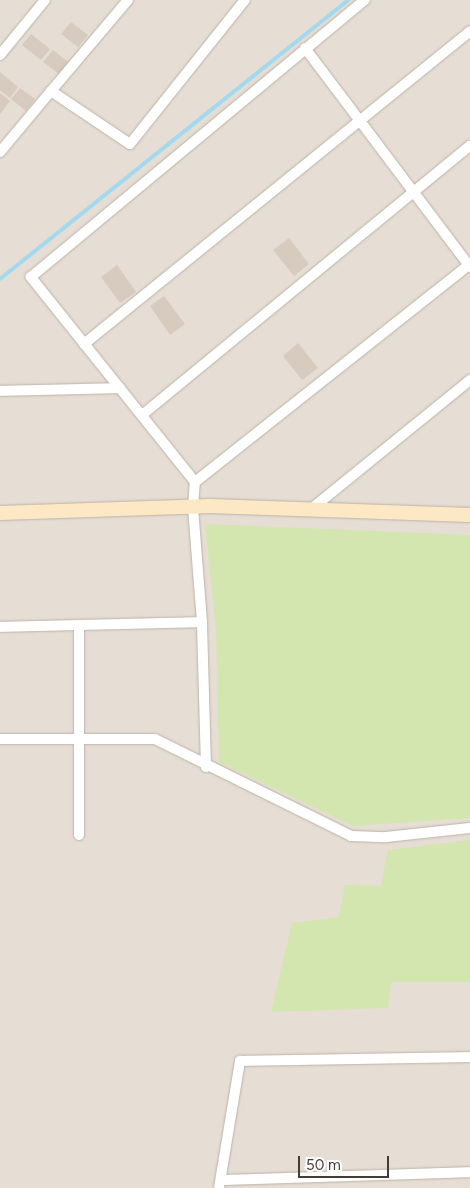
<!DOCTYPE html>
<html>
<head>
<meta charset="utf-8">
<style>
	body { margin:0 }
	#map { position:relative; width:470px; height:1188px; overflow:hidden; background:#f2ede6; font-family:Figtree,sans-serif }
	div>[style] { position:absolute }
	.residential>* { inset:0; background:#e6ded4 }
	.green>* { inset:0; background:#d4e6af }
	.stream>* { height:4px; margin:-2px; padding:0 2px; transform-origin:2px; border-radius:2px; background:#a3d9ee }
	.building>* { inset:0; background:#d7cabe }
	.roads { filter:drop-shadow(0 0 1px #bdb3a8) drop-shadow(0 0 1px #bdb3a8) }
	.street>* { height:10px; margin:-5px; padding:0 5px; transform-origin:5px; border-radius:5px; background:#fff }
	.secondary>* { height:14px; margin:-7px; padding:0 7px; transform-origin:7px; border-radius:7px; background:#fde8c5 }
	span { translate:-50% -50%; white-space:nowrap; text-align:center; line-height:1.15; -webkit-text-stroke:5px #fff; paint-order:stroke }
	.scale { position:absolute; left:298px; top:1156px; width:91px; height:22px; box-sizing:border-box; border:2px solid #453d35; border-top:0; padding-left:6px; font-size:15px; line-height:18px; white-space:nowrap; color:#453d35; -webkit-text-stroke:4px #fff; paint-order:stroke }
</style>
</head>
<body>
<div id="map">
	<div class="residential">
		<div style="clip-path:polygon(0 0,470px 0,470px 1188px,0 1188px)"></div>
	</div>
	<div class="green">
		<div style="clip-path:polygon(205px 524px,470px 535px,470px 818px,353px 826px,219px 762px,216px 630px)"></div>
		<div style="clip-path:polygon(470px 840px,470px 982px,391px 982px,388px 1008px,271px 1012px,292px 923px,339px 917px,345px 885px,381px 886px,388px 850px)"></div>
	</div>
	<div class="stream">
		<div style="left:0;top:279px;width:446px;rotate:-38.7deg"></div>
	</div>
	<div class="building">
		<div style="clip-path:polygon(71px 22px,88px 35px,78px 47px,61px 34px)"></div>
		<div style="clip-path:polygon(31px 34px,50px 49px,41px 60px,22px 45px)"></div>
		<div style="clip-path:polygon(53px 50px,68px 62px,59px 74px,43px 62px)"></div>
		<div style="clip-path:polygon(0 72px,18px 87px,10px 98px,0 90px)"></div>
		<div style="clip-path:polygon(20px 88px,35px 99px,26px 111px,11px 99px)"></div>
		<div style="clip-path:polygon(0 93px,10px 101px,0 114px)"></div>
		<div style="clip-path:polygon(289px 238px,309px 264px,294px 276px,273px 250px)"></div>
		<div style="clip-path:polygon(117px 265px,136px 292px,120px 303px,101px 277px)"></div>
		<div style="clip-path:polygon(164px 296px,185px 324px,170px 335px,150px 306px)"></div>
		<div style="clip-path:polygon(298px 343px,318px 368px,302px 380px,283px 356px)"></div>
	</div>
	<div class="roads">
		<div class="street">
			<div style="left:128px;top:0;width:119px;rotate:130.2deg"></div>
			<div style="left:51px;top:91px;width:95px;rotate:33.9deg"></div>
			<div style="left:130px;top:144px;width:184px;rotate:-51.4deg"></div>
			<div style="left:305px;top:48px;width:274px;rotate:53deg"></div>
			<div style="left:0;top:55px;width:71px;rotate:-50.7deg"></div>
			<div style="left:0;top:152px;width:80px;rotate:-50.1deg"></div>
			<div style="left:84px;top:344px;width:497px;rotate:-39deg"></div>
			<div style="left:0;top:391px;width:120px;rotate:-1.4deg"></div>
			<div style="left:142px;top:415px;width:424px;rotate:-39.4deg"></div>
			<div style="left:195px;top:482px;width:351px;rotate:-38.4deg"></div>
			<div style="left:310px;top:510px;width:206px;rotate:-39.1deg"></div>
			<div style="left:0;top:627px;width:202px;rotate:-1.4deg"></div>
			<div style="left:0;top:739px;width:155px"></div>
			<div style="left:155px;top:739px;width:219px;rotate:26.3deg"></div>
			<div style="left:351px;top:836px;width:35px;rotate:2deg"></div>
			<div style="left:386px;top:837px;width:84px;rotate:-6.1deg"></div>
			<div style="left:206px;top:767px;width:145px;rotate:-91.6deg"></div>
			<div style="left:202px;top:622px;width:114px;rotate:-94.5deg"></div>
			<div style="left:193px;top:508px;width:26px;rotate:-86deg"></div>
			<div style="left:195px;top:482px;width:263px;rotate:-128.7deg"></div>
			<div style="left:31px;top:277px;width:434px;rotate:-39.7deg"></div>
			<div style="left:79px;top:835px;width:210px;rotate:-90deg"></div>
			<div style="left:221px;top:1180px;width:249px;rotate:-1.8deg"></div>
			<div style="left:219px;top:1188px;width:129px;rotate:-80.6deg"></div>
			<div style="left:240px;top:1061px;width:230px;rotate:-1deg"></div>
		</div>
		<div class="secondary">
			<div style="left:0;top:513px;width:210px;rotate:-1.9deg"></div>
			<div style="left:210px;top:506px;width:260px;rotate:2deg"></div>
		</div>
	</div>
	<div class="scale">50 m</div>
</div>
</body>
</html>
